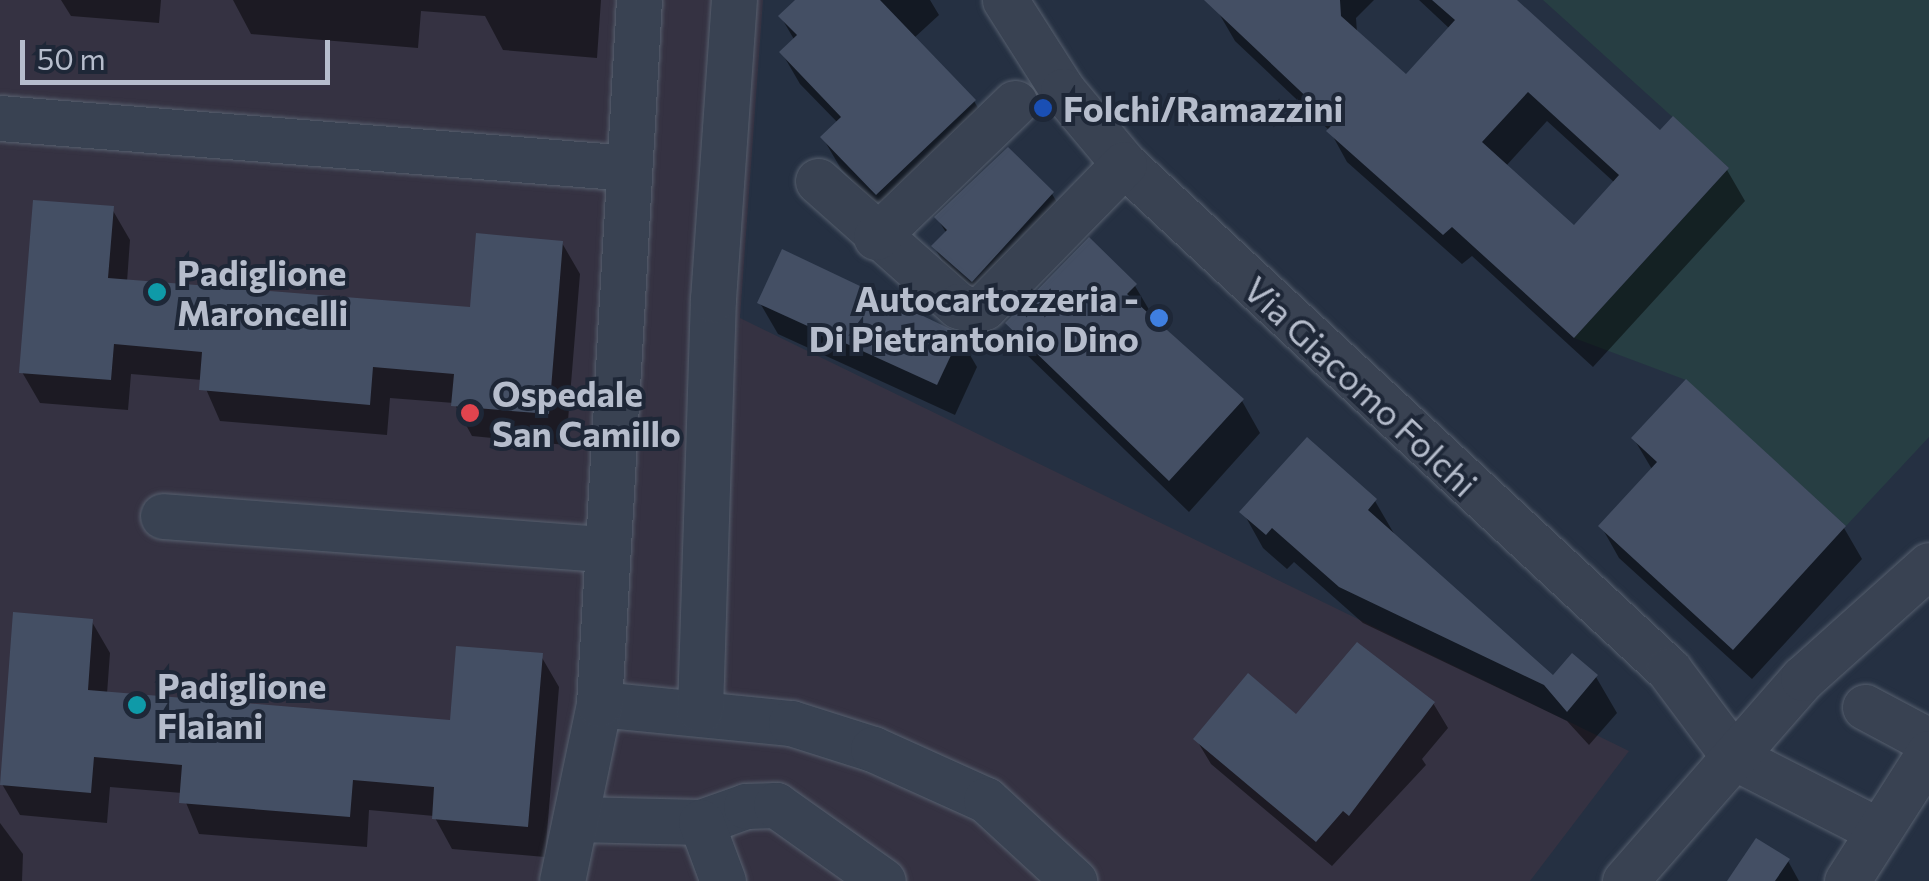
<!DOCTYPE html>
<html>
<head>
<meta charset="utf-8">
<style>
	body { margin:0 }
	#map { position:relative; width:1929px; height:881px; overflow:hidden; background:#253042; font-family:Commissioner,sans-serif }
	div>[style] { position:absolute }
	.medical>* { inset:0; background:#353242 }
	.green>* { inset:0; background:#273e43 }
	.shadow>* { inset:0; background:#0007 }
	.building>* { inset:0; background:#444f64 }
	.roads { filter:drop-shadow(0 0 2px #57606f) drop-shadow(0 0 2px #57606f) }
	.minor>* { height:45px; margin:-22.5px; padding:0 22.5px; transform-origin:22.5px; border-radius:22.5px; background:#394252 }
	.dots>* { width:28px; height:28px; translate:-50% -50%; box-sizing:border-box; border:5px solid #1e2737; border-radius:50% }
	span { translate:-50% -50%; white-space:nowrap; text-align:center; line-height:1.15; -webkit-text-stroke:8px #1e2737; paint-order:stroke }
	.poi-label { font-size:35px; color:#b6bdcc; font-weight:700 }
	.left { translate:0 -50%; text-align:left }
	.right { translate:-100% -50%; text-align:right }
	.street-label { font-size:35px; color:#b6bdcc }
	.scale { position:absolute; left:20px; top:40px; width:310px; height:45px; box-sizing:border-box; border:5px solid #b6bdcc; border-top:0; padding-left:12px; font-size:30px; line-height:35px; white-space:nowrap; color:#b6bdcc; -webkit-text-stroke:8px #1e2737; paint-order:stroke }
</style>
</head>
<body>
<div id="map">
	<div class="medical">
		<div style="clip-path:polygon(0 0,763px 0,740px 318px,1629px 751px,1530px 881px,0 881px)"></div>
	</div>
	<div class="green">
		<div style="clip-path:polygon(1543px 0,1929px 0,1929px 437px,1846px 526px,1686px 380px,1574px 338px,1729px 168px)"></div>
	</div>
	<div class="shadow">
		<div style="clip-path:polygon(61px 0,161px 0,159px 23px,71px 16px)"></div>
		<div style="clip-path:polygon(233px 0,601px 0,597px 58px,503px 50px,485px 16px,421px 11px,418px 48px,251px 34px)"></div>
		<div style="clip-path:polygon(797px 0,930px 0,939px 15px,914px 38px,974px 101px,992px 132px,895px 225px,841px 169px,823px 138px,838px 123px,800px 84px,782px 53px,795px 41px,781px 17px)"></div>
		<div style="clip-path:polygon(evenodd,1227px 0,1374px 0,1356px 18px,1357px 33px,1406px 77px,1450px 29px,1419px 0,1513px 0,1660px 133px,1727px 170px,1745px 201px,1593px 367px,1472px 256px,1462px 264px,1347px 162px,1330px 131px,1235px 41px,1217px 10px,1227px 0,1547px 121px,1615px 183px,1574px 228px,1506px 166px,1547px 121px)"></div>
		<div style="clip-path:polygon(1052px 194px,1067px 219px,987px 306px,949px 272px,934px 247px,947px 234px,937px 218px)"></div>
		<div style="clip-path:polygon(112px 209px,130px 240px,127px 282px,472px 310px,562px 243px,580px 274px,566px 445px,472px 436px,454px 403px,390px 398px,387px 435px,220px 421px,202px 380px,131px 374px,128px 410px,40px 403px,22px 372px)"></div>
		<div style="clip-path:polygon(1135px 286px,1154px 318px,1242px 401px,1260px 433px,1189px 512px,1027px 355px,1009px 323px)"></div>
		<div style="clip-path:polygon(760px 303px,959px 336px,977px 367px,955px 415px,778px 334px)"></div>
		<div style="clip-path:polygon(1686px 383px,1844px 528px,1862px 559px,1752px 679px,1619px 558px,1601px 526px,1653px 471px,1634px 439px)"></div>
		<div style="clip-path:polygon(1375px 501px,1396px 537px,1553px 679px,1596px 677px,1617px 713px,1589px 745px,1567px 721px,1363px 623px,1294px 562px,1287px 569px,1263px 548px,1243px 512px)"></div>
		<div style="clip-path:polygon(92px 622px,110px 653px,107px 694px,452px 723px,541px 656px,559px 687px,545px 857px,452px 849px,434px 816px,369px 810px,367px 847px,199px 834px,182px 793px,110px 787px,107px 823px,20px 815px,2px 784px)"></div>
		<div style="clip-path:polygon(1433px 703px,1448px 728px,1422px 759px,1426px 765px,1332px 866px,1211px 764px,1196px 739px,1297px 717px)"></div>
		<div style="clip-path:polygon(0 823px,23px 854px,22px 881px,0 881px)"></div>
		<div style="clip-path:polygon(1788px 861px,1799px 881px,1730px 881px)"></div>
	</div>
	<div class="building">
		<div style="clip-path:polygon(795px 0,880px 0,976px 100px,876px 195px,820px 137px,841px 117px,779px 52px,797px 35px,778px 16px)"></div>
		<div style="clip-path:polygon(evenodd,1204px 0,1340px 0,1341px 16px,1406px 74px,1455px 20px,1432px 0,1517px 0,1660px 130px,1673px 116px,1729px 168px,1574px 338px,1452px 227px,1443px 235px,1326px 131px,1334px 123px,1204px 0,1528px 92px,1619px 175px,1574px 225px,1482px 142px,1528px 92px)"></div>
		<div style="clip-path:polygon(1008px 147px,1054px 192px,972px 282px,931px 246px,947px 230px,934px 217px)"></div>
		<div style="clip-path:polygon(33px 200px,114px 206px,108px 278px,470px 307px,476px 233px,563px 241px,549px 414px,451px 406px,454px 374px,373px 367px,370px 405px,199px 390px,202px 352px,114px 344px,111px 380px,19px 373px)"></div>
		<div style="clip-path:polygon(1089px 237px,1137px 284px,1127px 294px,1244px 399px,1169px 481px,1005px 323px)"></div>
		<div style="clip-path:polygon(782px 249px,961px 334px,937px 385px,757px 303px)"></div>
		<div style="clip-path:polygon(1686px 379px,1846px 526px,1733px 650px,1598px 526px,1657px 462px,1631px 438px)"></div>
		<div style="clip-path:polygon(1307px 437px,1377px 499px,1368px 510px,1553px 675px,1572px 653px,1598px 675px,1567px 712px,1544px 685px,1339px 587px,1272px 528px,1266px 535px,1239px 512px)"></div>
		<div style="clip-path:polygon(13px 612px,93px 619px,88px 690px,450px 720px,456px 646px,543px 653px,528px 827px,432px 819px,434px 787px,353px 780px,350px 817px,179px 803px,182px 765px,94px 757px,91px 793px,0 785px)"></div>
		<div style="clip-path:polygon(1357px 642px,1435px 702px,1349px 816px,1343px 811px,1316px 842px,1193px 739px,1248px 673px,1296px 714px)"></div>
		<div style="clip-path:polygon(1756px 838px,1790px 859px,1775px 881px,1727px 881px)"></div>
	</div>
	<div class="roads">
		<div class="minor">
			<div style="left:1005px;top:0;width:108px;rotate:57.5deg"></div>
			<div style="left:1063px;top:91px;width:95px;rotate:50.1deg"></div>
			<div style="left:1124px;top:164px;width:744px;rotate:42.87deg"></div>
			<div style="left:1669px;top:670px;width:109px;rotate:53.2deg"></div>
			<div style="left:1734px;top:757px;width:161px;rotate:27deg"></div>
			<div style="left:0;top:118px;width:631px;rotate:4.54deg"></div>
			<div style="left:818px;top:181px;width:188px;rotate:41.6deg"></div>
			<div style="left:959px;top:306px;width:14px;rotate:17deg"></div>
			<div style="left:972px;top:310px;width:12px;rotate:-14deg"></div>
			<div style="left:984px;top:307px;width:200px;rotate:-45.6deg"></div>
			<div style="left:876px;top:237px;width:193px;rotate:-44deg"></div>
			<div style="left:163px;top:516px;width:444px;rotate:4.3deg"></div>
			<div style="left:599px;top:704px;width:193px;rotate:5.7deg"></div>
			<div style="left:791px;top:723px;width:86px;rotate:17.6deg"></div>
			<div style="left:873px;top:749px;width:124px;rotate:24.3deg"></div>
			<div style="left:986px;top:800px;width:120px;rotate:42.6deg"></div>
			<div style="left:1865px;top:707px;width:72px;rotate:28deg"></div>
			<div style="left:700px;top:710px;width:411px;rotate:-88.2deg"></div>
			<div style="left:713px;top:299px;width:300px;rotate:-86deg"></div>
			<div style="left:576px;top:819px;width:125px;rotate:1.4deg"></div>
			<div style="left:701px;top:822px;width:48px;rotate:-19.6deg"></div>
			<div style="left:746px;top:806px;width:30px;rotate:-2deg"></div>
			<div style="left:776px;top:805px;width:131px;rotate:35.4deg"></div>
			<div style="left:701px;top:822px;width:63px;rotate:69.6deg"></div>
			<div style="left:562px;top:881px;width:181px;rotate:-78.2deg"></div>
			<div style="left:599px;top:704px;width:705px;rotate:-86.75deg"></div>
			<div style="left:1625px;top:881px;width:270px;rotate:-48.8deg"></div>
			<div style="left:1803px;top:678px;width:169px;rotate:-41.9deg"></div>
			<div style="left:1847px;top:881px;width:152px;rotate:-57.4deg"></div>
		</div>
	</div>
	<div class="dots">
		<div style="left:1043px;top:108px;background:#1a4fb4"></div>
		<div style="left:157px;top:292px;background:#0f9aa8"></div>
		<div style="left:1159px;top:318px;background:#3f7fe0"></div>
		<div style="left:470px;top:413px;background:#e0444e"></div>
		<div style="left:137px;top:705px;background:#0f9aa8"></div>
	</div>
	<div class="poi-label">
		<span class="left" style="left:1063px;top:108px">Folchi/Ramazzini</span>
		<span class="left" style="left:177px;top:292px">Padiglione<br>Maroncelli</span>
		<span class="right" style="left:1139px;top:318px">Autocartozzeria -<br>Di Pietrantonio Dino</span>
		<span class="left" style="left:492px;top:413px">Ospedale<br>San Camillo</span>
		<span class="left" style="left:157px;top:705px">Padiglione<br>Flaiani</span>
	</div>
	<div class="street-label">
		<span style="left:1361px;top:386px;rotate:43deg">Via Giacomo Folchi</span>
	</div>
	<div class="scale">50 m</div>
</div>
</body>
</html>
